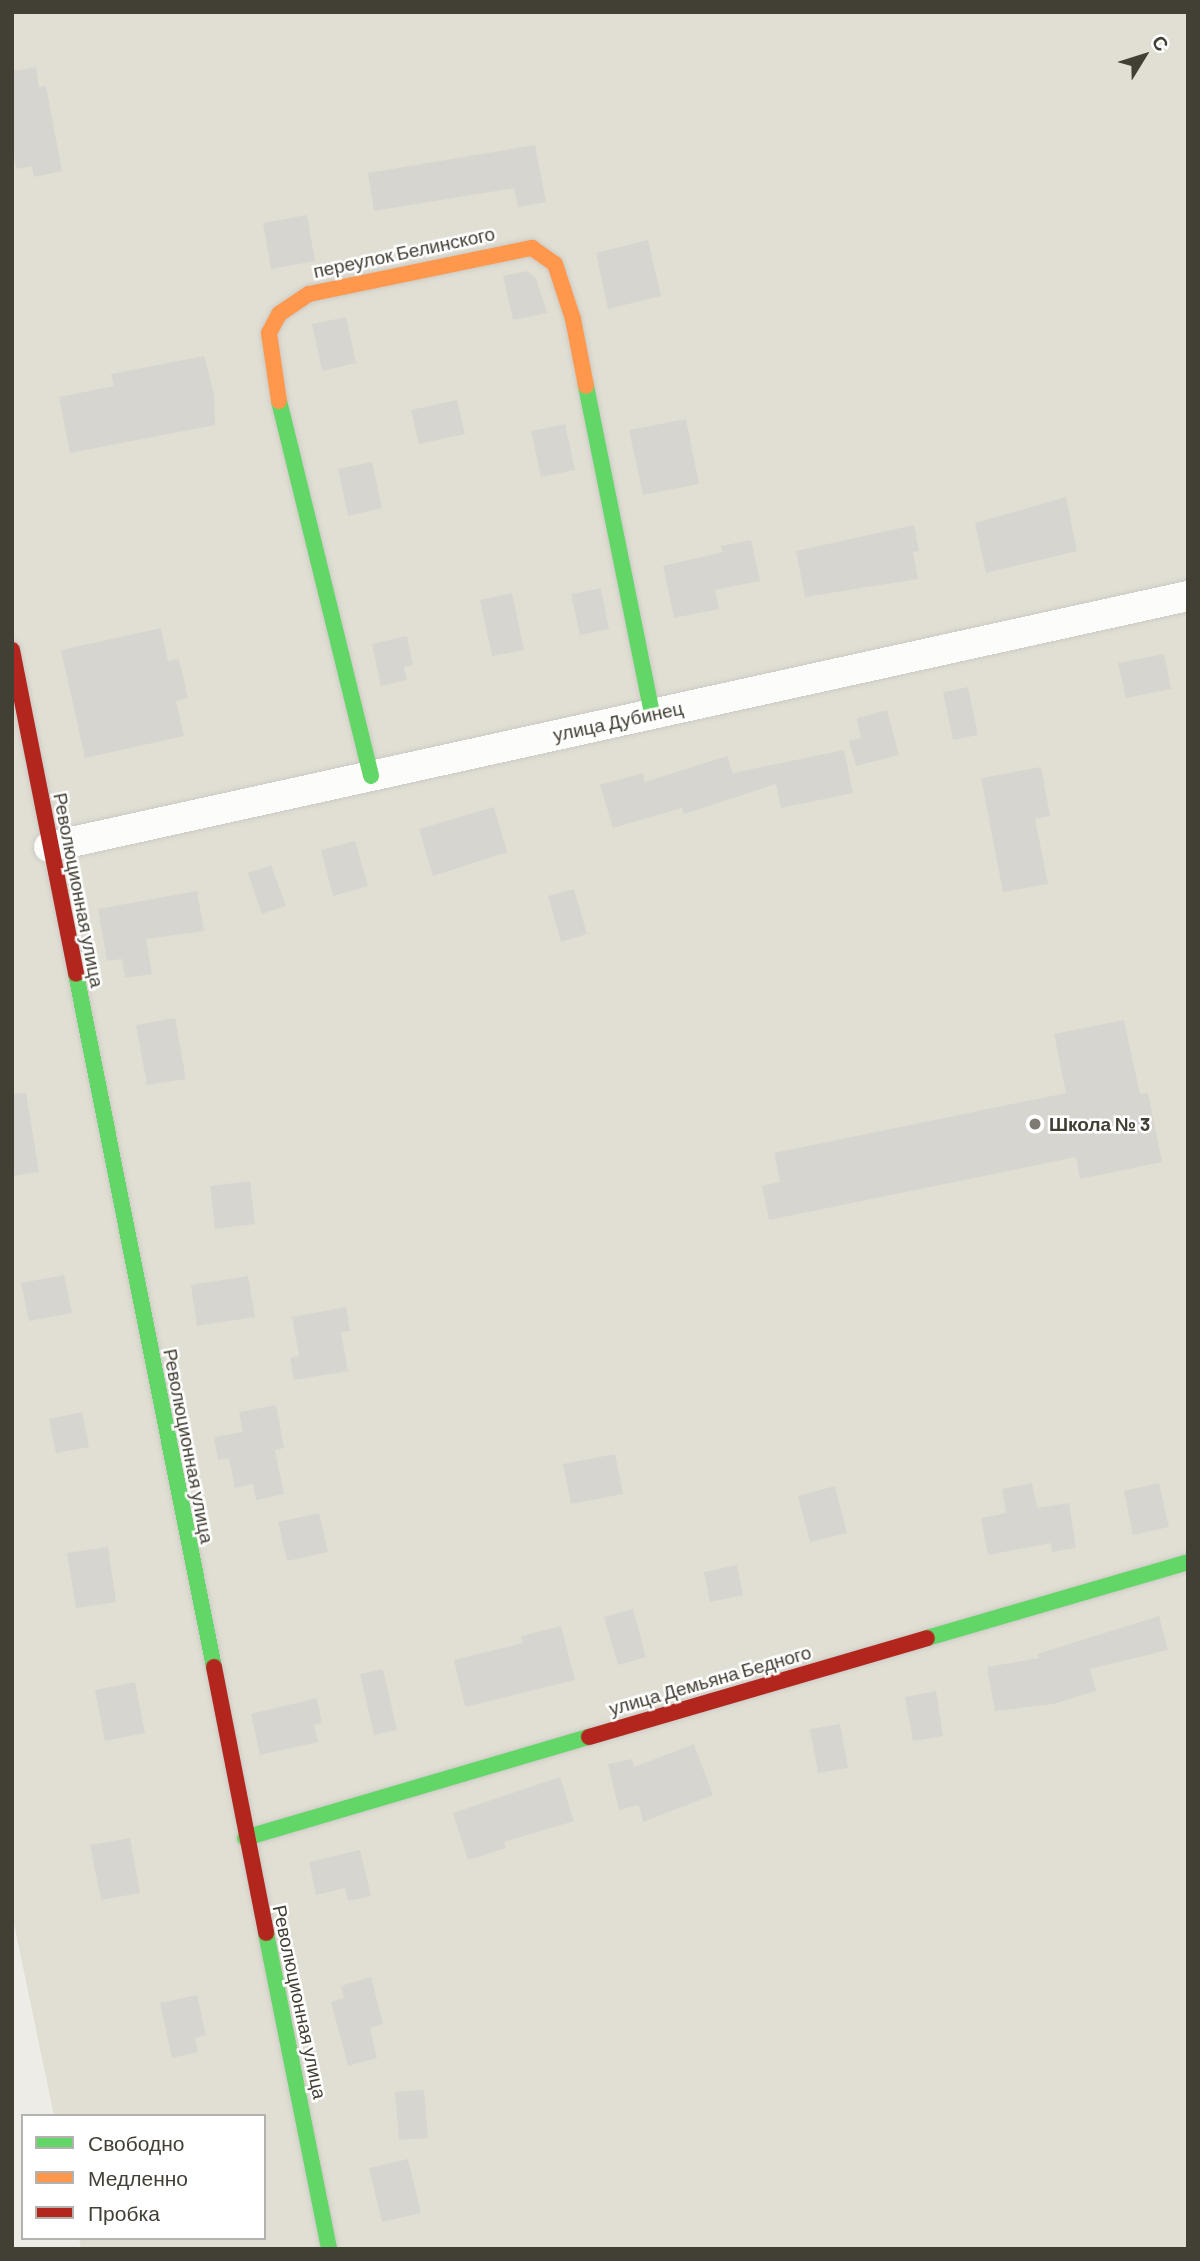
<!DOCTYPE html>
<html>
<head>
<meta charset="utf-8">
<style>
	body { margin:0 }
	#map { position:relative; width:1200px; height:2261px; overflow:hidden; background:#edece6; font-family:Barlow,sans-serif }
	div>[style] { position:absolute }
	.residential>* { inset:0; background:#e1dfd4 }
	.building>* { inset:0; background:#d7d5cf }
	.roads { filter:drop-shadow(0 0 2px #cbcac4) drop-shadow(0 0 2px #cbcac4) }
	.street>* { height:30px; margin:-15px; padding:0 15px; transform-origin:15px; border-radius:15px; background:#fcfcfb }
	.fast>* { height:16px; margin:-8px; padding:0 8px; transform-origin:8px; border-radius:8px; background:#63d668 }
	.slow>* { height:16px; margin:-8px; padding:0 8px; transform-origin:8px; border-radius:8px; background:#ff974d }
	.jam>* { height:16px; margin:-8px; padding:0 8px; transform-origin:8px; border-radius:8px; background:#b3261e }
	.dots>* { width:19px; height:19px; translate:-50% -50%; box-sizing:border-box; border:4px solid #fff; border-radius:50% }
	span { translate:-50% -50%; white-space:nowrap; text-align:center; line-height:1.15; -webkit-text-stroke:5px #fff; paint-order:stroke }
	.street-label { font-size:19px; color:#423f34 }
	.poi-label { font-size:19px; color:#423f34; font-weight:700 }
	.left { translate:0 -50%; text-align:left }
	.frame { position:absolute; inset:0; border:14px solid #423f34; pointer-events:none }
	.legend { position:absolute; left:21px; top:2114px; width:245px; height:126px; box-sizing:border-box; background:#fff; border:2px solid #b3b2ae; margin:0; padding:9px 12px; list-style:none; font-size:21px; color:#423f34 }
	.legend li { display:flex; align-items:center; gap:14px; height:35px }
	.legend b { width:35px; border:2px solid #b3b2ae }
	.north { position:absolute; left:1109px; top:21px; width:70px; height:70px; -webkit-text-stroke:5px #fff; paint-order:stroke; rotate:52deg; font-size:19px; font-weight:700; line-height:28px; text-align:center; color:#423f34 }
	.north::after { content:''; display:block; margin:auto; width:24px; height:32px; background:#423f34; clip-path:polygon(50% 0,100% 100%,50% 72%,0 100%) }
</style>
</head>
<body>
<div id="map">
	<div class="residential">
		<div style="clip-path:polygon(12px 12px,1188px 12px,1188px 2249px,81px 2249px,79px 2238px,264px 2238px,264px 2116px,54px 2116px,12px 1914px)"></div>
	</div>
	<div class="building">
		<div style="clip-path:polygon(36px 67px,39px 87px,46px 86px,62px 171px,34px 177px,32px 166px,17px 169px,12px 149px,12px 71px)"></div>
		<div style="clip-path:polygon(535px 145px,546px 202px,518px 207px,514px 188px,374px 211px,368px 173px)"></div>
		<div style="clip-path:polygon(307px 215px,315px 261px,271px 269px,263px 223px)"></div>
		<div style="clip-path:polygon(648px 240px,661px 296px,608px 309px,596px 253px)"></div>
		<div style="clip-path:polygon(527px 271px,536px 278px,547px 313px,513px 320px,503px 276px)"></div>
		<div style="clip-path:polygon(346px 317px,356px 363px,322px 371px,312px 324px)"></div>
		<div style="clip-path:polygon(204px 356px,214px 393px,215px 425px,70px 453px,59px 397px,114px 386px,111px 374px)"></div>
		<div style="clip-path:polygon(457px 400px,465px 434px,419px 444px,411px 410px)"></div>
		<div style="clip-path:polygon(686px 419px,699px 484px,643px 495px,629px 430px)"></div>
		<div style="clip-path:polygon(565px 424px,575px 470px,541px 477px,531px 431px)"></div>
		<div style="clip-path:polygon(372px 462px,382px 508px,348px 516px,338px 469px)"></div>
		<div style="clip-path:polygon(1066px 497px,1077px 551px,986px 573px,975px 523px)"></div>
		<div style="clip-path:polygon(914px 525px,919px 551px,913px 552px,918px 579px,805px 597px,796px 551px)"></div>
		<div style="clip-path:polygon(751px 540px,760px 581px,715px 590px,719px 609px,674px 618px,663px 566px,723px 552px,721px 546px)"></div>
		<div style="clip-path:polygon(601px 588px,609px 629px,580px 635px,571px 594px)"></div>
		<div style="clip-path:polygon(512px 593px,524px 650px,492px 656px,480px 600px)"></div>
		<div style="clip-path:polygon(161px 628px,168px 661px,179px 659px,188px 698px,176px 701px,184px 736px,85px 758px,61px 650px)"></div>
		<div style="clip-path:polygon(407px 636px,413px 665px,404px 667px,407px 680px,381px 686px,372px 644px)"></div>
		<div style="clip-path:polygon(1164px 654px,1171px 689px,1126px 698px,1118px 663px)"></div>
		<div style="clip-path:polygon(968px 687px,978px 735px,953px 740px,943px 692px)"></div>
		<div style="clip-path:polygon(887px 710px,899px 755px,856px 766px,849px 741px,861px 738px,857px 718px)"></div>
		<div style="clip-path:polygon(844px 750px,853px 793px,781px 808px,776px 784px,684px 814px,682px 808px,613px 828px,600px 785px,643px 773px,645px 782px,727px 756px,733px 773px)"></div>
		<div style="clip-path:polygon(1041px 767px,1050px 816px,1035px 819px,1048px 884px,1003px 892px,981px 778px)"></div>
		<div style="clip-path:polygon(494px 807px,507px 852px,433px 876px,419px 829px)"></div>
		<div style="clip-path:polygon(355px 841px,368px 886px,333px 896px,321px 850px)"></div>
		<div style="clip-path:polygon(271px 865px,286px 906px,262px 914px,248px 873px)"></div>
		<div style="clip-path:polygon(574px 889px,587px 934px,561px 942px,548px 896px)"></div>
		<div style="clip-path:polygon(197px 891px,204px 931px,146px 939px,152px 974px,125px 978px,122px 959px,107px 961px,98px 909px)"></div>
		<div style="clip-path:polygon(175px 1018px,186px 1079px,147px 1085px,136px 1025px)"></div>
		<div style="clip-path:polygon(1124px 1020px,1140px 1094px,1148px 1093px,1162px 1162px,1080px 1179px,1076px 1157px,769px 1220px,762px 1186px,780px 1182px,774px 1153px,1066px 1093px,1054px 1034px)"></div>
		<div style="clip-path:polygon(26px 1093px,39px 1172px,12px 1176px,12px 1094px)"></div>
		<div style="clip-path:polygon(250px 1181px,255px 1224px,215px 1229px,210px 1186px)"></div>
		<div style="clip-path:polygon(64px 1275px,72px 1313px,29px 1321px,21px 1283px)"></div>
		<div style="clip-path:polygon(248px 1276px,255px 1317px,197px 1326px,191px 1285px)"></div>
		<div style="clip-path:polygon(346px 1307px,350px 1331px,341px 1332px,348px 1371px,294px 1380px,290px 1358px,299px 1356px,292px 1317px)"></div>
		<div style="clip-path:polygon(276px 1405px,284px 1448px,275px 1450px,284px 1494px,256px 1500px,253px 1484px,235px 1488px,229px 1458px,218px 1460px,214px 1437px,243px 1432px,239px 1412px)"></div>
		<div style="clip-path:polygon(82px 1412px,89px 1447px,56px 1453px,49px 1419px)"></div>
		<div style="clip-path:polygon(615px 1454px,623px 1494px,571px 1504px,563px 1464px)"></div>
		<div style="clip-path:polygon(1032px 1483px,1037px 1508px,1069px 1503px,1076px 1548px,1052px 1552px,1051px 1543px,988px 1555px,981px 1518px,1006px 1513px,1002px 1489px)"></div>
		<div style="clip-path:polygon(1159px 1483px,1169px 1527px,1133px 1535px,1124px 1491px)"></div>
		<div style="clip-path:polygon(835px 1486px,847px 1533px,810px 1542px,798px 1496px)"></div>
		<div style="clip-path:polygon(319px 1513px,328px 1552px,287px 1561px,278px 1522px)"></div>
		<div style="clip-path:polygon(108px 1547px,116px 1602px,76px 1608px,67px 1553px)"></div>
		<div style="clip-path:polygon(737px 1565px,743px 1595px,710px 1602px,704px 1572px)"></div>
		<div style="clip-path:polygon(633px 1609px,646px 1657px,618px 1665px,604px 1617px)"></div>
		<div style="clip-path:polygon(1159px 1616px,1168px 1650px,1090px 1669px,1096px 1691px,1053px 1704px,995px 1711px,987px 1667px,1039px 1658px,1037px 1654px)"></div>
		<div style="clip-path:polygon(561px 1626px,575px 1680px,465px 1707px,454px 1660px,523px 1643px,521px 1636px)"></div>
		<div style="clip-path:polygon(383px 1669px,397px 1730px,374px 1735px,360px 1674px)"></div>
		<div style="clip-path:polygon(135px 1682px,145px 1733px,105px 1741px,95px 1690px)"></div>
		<div style="clip-path:polygon(936px 1691px,943px 1736px,913px 1741px,905px 1697px)"></div>
		<div style="clip-path:polygon(317px 1698px,322px 1723px,314px 1725px,318px 1742px,260px 1755px,251px 1714px)"></div>
		<div style="clip-path:polygon(840px 1724px,848px 1768px,818px 1773px,810px 1729px)"></div>
		<div style="clip-path:polygon(694px 1744px,713px 1795px,643px 1822px,639px 1805px,619px 1810px,608px 1764px,632px 1759px,634px 1767px)"></div>
		<div style="clip-path:polygon(560px 1777px,574px 1821px,504px 1842px,506px 1848px,468px 1860px,453px 1813px)"></div>
		<div style="clip-path:polygon(130px 1838px,140px 1893px,101px 1900px,90px 1845px)"></div>
		<div style="clip-path:polygon(360px 1850px,371px 1896px,348px 1901px,345px 1888px,316px 1895px,309px 1862px)"></div>
		<div style="clip-path:polygon(371px 1977px,383px 2024px,370px 2028px,377px 2058px,348px 2066px,331px 2002px,344px 1998px,341px 1986px)"></div>
		<div style="clip-path:polygon(197px 1995px,206px 2035px,195px 2038px,198px 2052px,172px 2058px,160px 2003px)"></div>
		<div style="clip-path:polygon(424px 2090px,428px 2138px,399px 2140px,395px 2092px)"></div>
		<div style="clip-path:polygon(408px 2159px,421px 2213px,382px 2222px,369px 2168px)"></div>
	</div>
	<div class="roads">
		<div class="street">
			<div style="left:49px;top:847px;width:1166px;rotate:-12.43deg"></div>
		</div>
		<div class="fast">
			<div style="left:586px;top:386px;width:335px;rotate:78.6deg"></div>
			<div style="left:279px;top:401px;width:386px;rotate:76.2deg"></div>
			<div style="left:76px;top:974px;width:707px;rotate:78.74deg"></div>
			<div style="left:927px;top:1638px;width:272px;rotate:-16.2deg"></div>
			<div style="left:245px;top:1838px;width:359px;rotate:-16.4deg"></div>
			<div style="left:266px;top:1933px;width:322px;rotate:78.7deg"></div>
		</div>
		<div class="slow">
			<div style="left:279px;top:401px;width:69px;rotate:-98.4deg"></div>
			<div style="left:269px;top:333px;width:21px;rotate:-62deg"></div>
			<div style="left:279px;top:314px;width:36px;rotate:-34deg"></div>
			<div style="left:309px;top:294px;width:228px;rotate:-11.7deg"></div>
			<div style="left:532px;top:248px;width:28px;rotate:35deg"></div>
			<div style="left:555px;top:264px;width:58px;rotate:71.9deg"></div>
			<div style="left:573px;top:319px;width:68px;rotate:79deg"></div>
		</div>
		<div class="jam">
			<div style="left:12px;top:650px;width:330px;rotate:78.8deg"></div>
			<div style="left:214px;top:1667px;width:271px;rotate:78.9deg"></div>
			<div style="left:589px;top:1737px;width:352px;rotate:-16.3deg"></div>
		</div>
	</div>
	<div class="dots">
		<div style="left:1035px;top:1124px;background:#7e7c72"></div>
	</div>
	<div class="street-label">
		<span style="left:404px;top:252px;rotate:-12deg">переулок Белинского</span>
		<span style="left:618px;top:721px;rotate:-12deg">улица Дубинец</span>
		<span style="left:79px;top:890px;rotate:79deg">Революционная улица</span>
		<span style="left:189px;top:1446px;rotate:79deg">Революционная улица</span>
		<span style="left:710px;top:1680px;rotate:-16deg">улица Демьяна Бедного</span>
		<span style="left:300px;top:2002px;rotate:78deg">Революционная улица</span>
	</div>
	<div class="poi-label">
		<span class="left" style="left:1049px;top:1124px">Школа № 3</span>
	</div>
	<div class="frame"></div>
	<ul class="legend">
	<li><b style="height:9px;background:#63d668"></b>Свободно</li>
	<li><b style="height:9px;background:#ff974d"></b>Медленно</li>
	<li><b style="height:9px;background:#b3261e"></b>Пробка</li>
	</ul>
	<div class="north">С</div>
</div>
</body>
</html>
